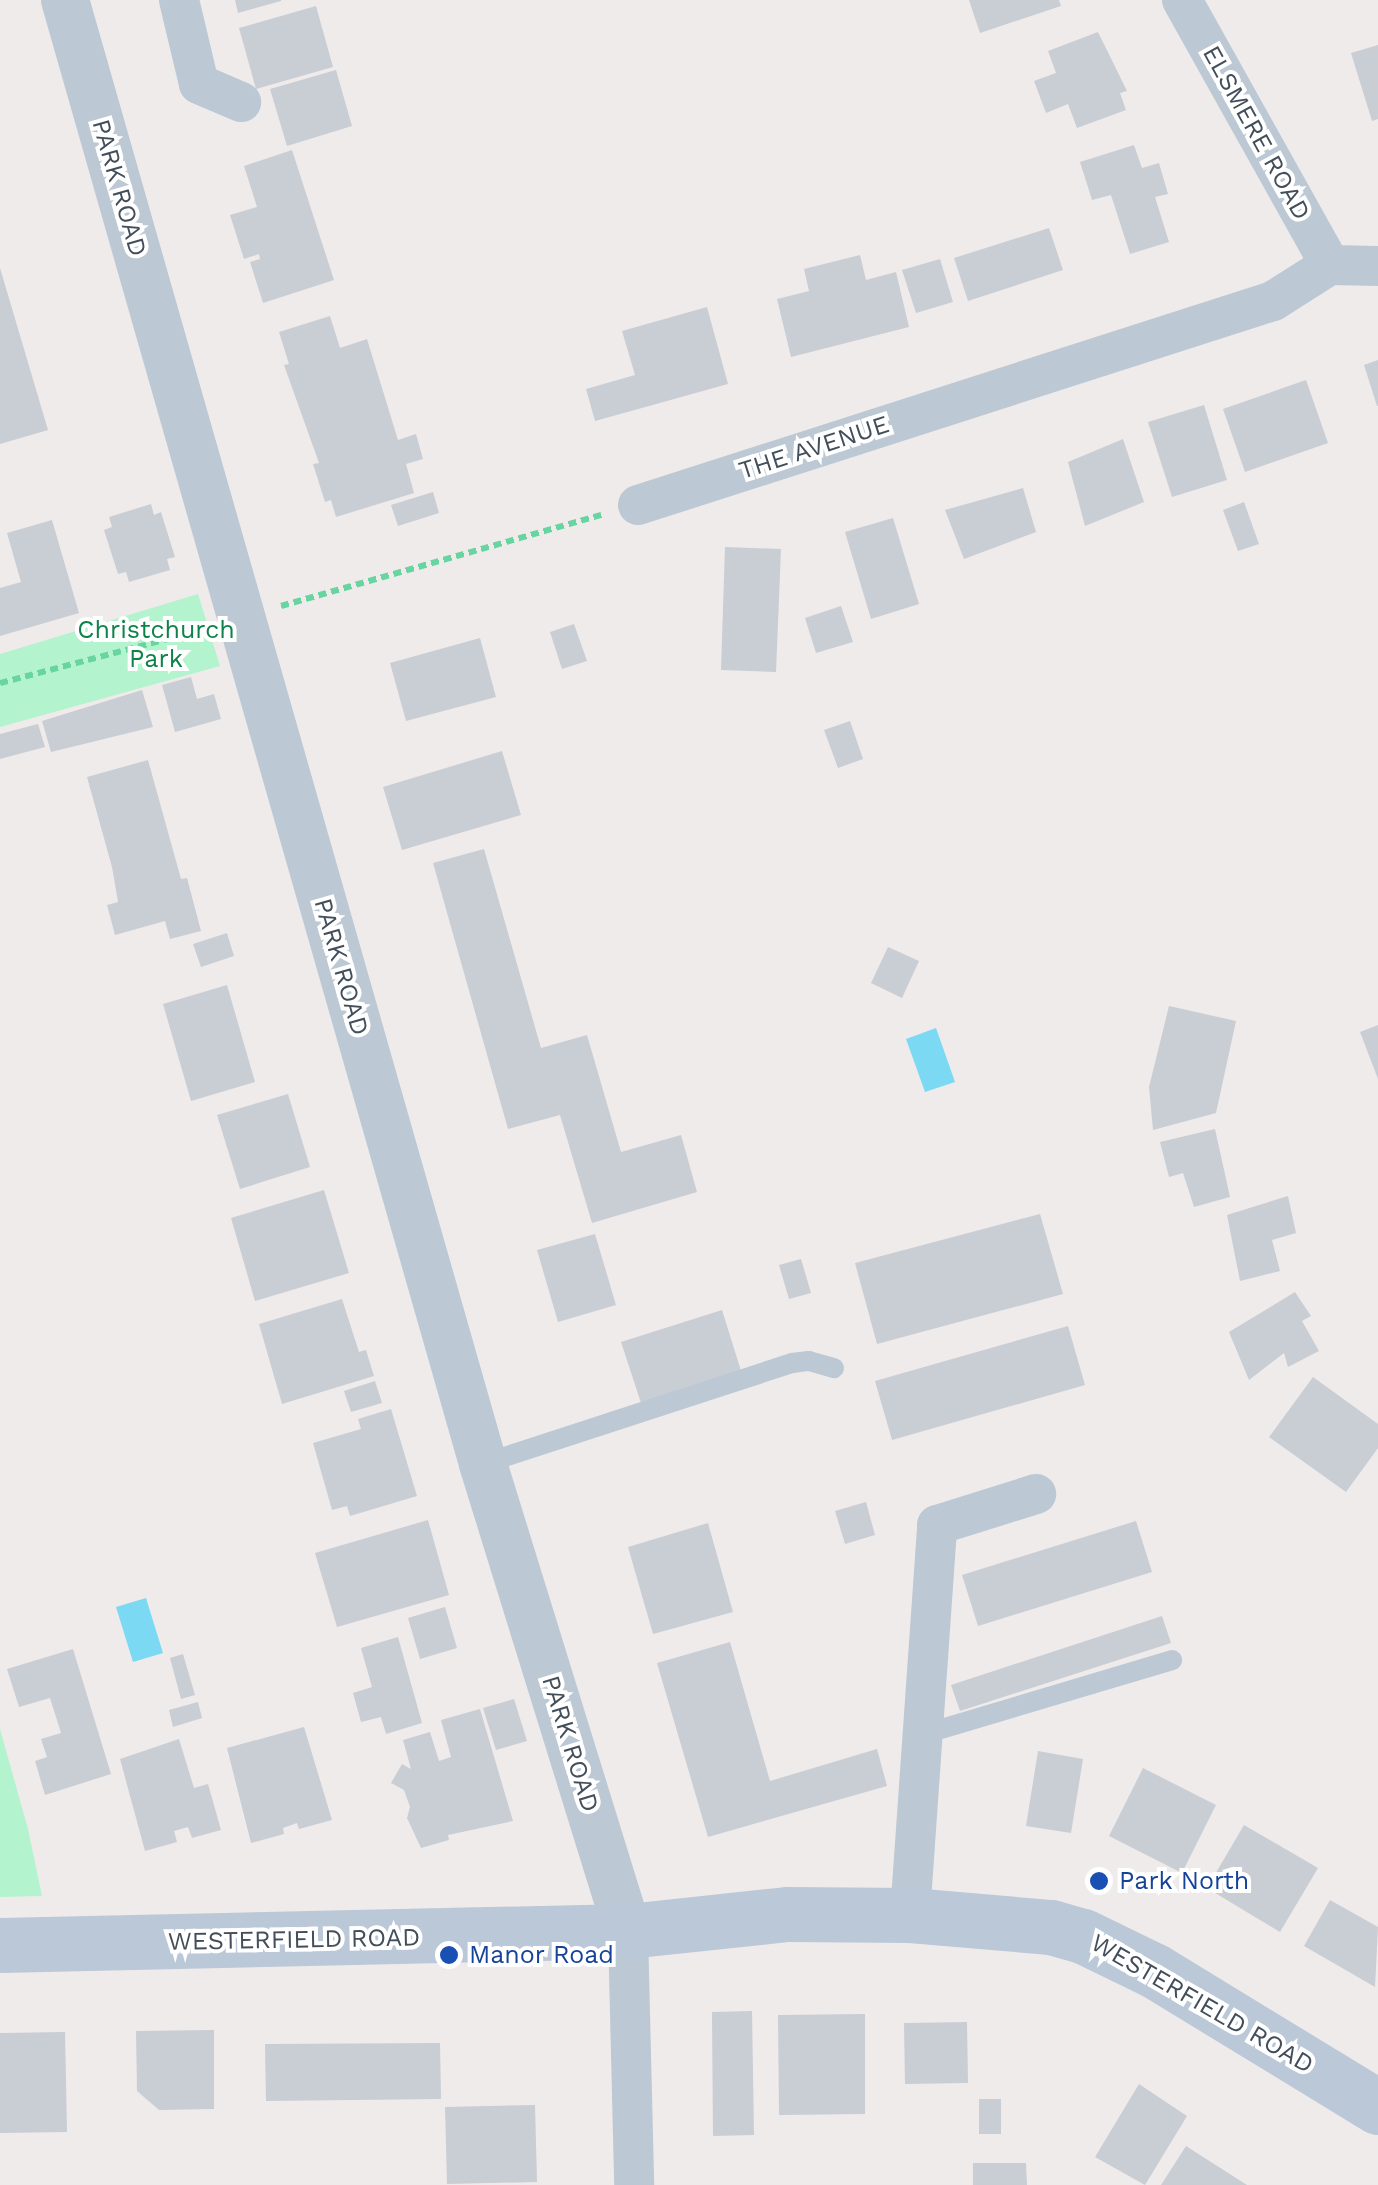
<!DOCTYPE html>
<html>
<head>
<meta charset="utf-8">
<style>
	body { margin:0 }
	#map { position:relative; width:1378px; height:2185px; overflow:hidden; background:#efebeb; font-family:"Work Sans",sans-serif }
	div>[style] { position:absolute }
	.green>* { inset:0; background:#b3f3cd }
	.water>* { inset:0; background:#7bd9f4 }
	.building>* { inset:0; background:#c9cdd4 }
	.path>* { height:6px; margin-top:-3px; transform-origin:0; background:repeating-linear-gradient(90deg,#68d4a0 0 8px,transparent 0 13px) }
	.service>* { height:20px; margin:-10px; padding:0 10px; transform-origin:10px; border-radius:10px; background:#bcc8d3 }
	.minor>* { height:40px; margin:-20px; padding:0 20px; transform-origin:20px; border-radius:20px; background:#bcc8d3 }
	.tertiary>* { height:48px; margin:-24px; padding:0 24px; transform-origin:24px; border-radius:24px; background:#bcc8d3 }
	.secondary>* { height:55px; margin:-27.5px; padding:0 27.5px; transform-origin:27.5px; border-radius:27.5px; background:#bbc8d7 }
	.dots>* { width:28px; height:28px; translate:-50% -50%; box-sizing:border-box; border:5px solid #fff; border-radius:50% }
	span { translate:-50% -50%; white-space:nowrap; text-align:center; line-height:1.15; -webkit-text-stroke:8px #fff; paint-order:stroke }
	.street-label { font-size:25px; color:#424e5a }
	.park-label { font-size:25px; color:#0d8249 }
	.transit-label { font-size:25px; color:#164399 }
	.left { translate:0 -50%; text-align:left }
</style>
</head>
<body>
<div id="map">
	<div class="green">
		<div style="clip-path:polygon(198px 594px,220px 666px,0 727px,0 654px)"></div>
		<div style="clip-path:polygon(0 1729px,28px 1829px,42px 1896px,0 1897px)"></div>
	</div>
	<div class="water">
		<div style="clip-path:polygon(936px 1028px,955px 1082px,925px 1092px,906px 1039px)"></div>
		<div style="clip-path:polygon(146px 1598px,163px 1653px,133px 1662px,116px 1607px)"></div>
	</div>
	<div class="building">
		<div style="clip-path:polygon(235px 0,281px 0,281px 1px,238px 13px)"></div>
		<div style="clip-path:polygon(969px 0,1059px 0,1061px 6px,980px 33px)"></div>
		<div style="clip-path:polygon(316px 6px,333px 67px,256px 89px,239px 28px)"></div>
		<div style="clip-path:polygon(1098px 32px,1127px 91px,1120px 93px,1126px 110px,1077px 128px,1068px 104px,1046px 113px,1034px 81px,1056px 73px,1048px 51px)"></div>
		<div style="clip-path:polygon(1378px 45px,1378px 119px,1372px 121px,1351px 53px)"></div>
		<div style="clip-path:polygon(336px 70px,352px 126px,287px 146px,270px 89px)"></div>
		<div style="clip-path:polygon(1134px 145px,1142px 168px,1159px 163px,1168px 194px,1155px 197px,1169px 242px,1130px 254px,1111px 195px,1092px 200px,1080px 162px)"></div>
		<div style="clip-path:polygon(292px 150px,334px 280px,263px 303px,250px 262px,260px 259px,259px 254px,244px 259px,230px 215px,257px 207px,244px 166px)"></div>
		<div style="clip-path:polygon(1049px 228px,1063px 270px,968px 301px,954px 258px)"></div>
		<div style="clip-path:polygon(860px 255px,866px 280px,896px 272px,909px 327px,791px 357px,777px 299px,809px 291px,804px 269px)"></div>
		<div style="clip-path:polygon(940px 259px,953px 302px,916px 313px,902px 270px)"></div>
		<div style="clip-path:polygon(0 268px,48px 430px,0 444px)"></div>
		<div style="clip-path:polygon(707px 307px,728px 384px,595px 421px,586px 389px,635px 375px,622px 331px)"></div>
		<div style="clip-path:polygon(330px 316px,340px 348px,367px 339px,398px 440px,416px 434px,423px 459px,406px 464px,414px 493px,336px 517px,331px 500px,325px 502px,313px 464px,319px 463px,284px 365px,289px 364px,279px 332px)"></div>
		<div style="clip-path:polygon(1378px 360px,1378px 406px,1377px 406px,1364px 365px)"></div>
		<div style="clip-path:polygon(1306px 380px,1328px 443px,1245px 472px,1223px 409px)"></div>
		<div style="clip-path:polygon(1204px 405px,1227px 480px,1172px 497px,1148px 422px)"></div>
		<div style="clip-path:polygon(1123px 439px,1144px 502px,1085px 526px,1068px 462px)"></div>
		<div style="clip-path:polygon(1023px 488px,1036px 532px,964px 559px,945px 510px)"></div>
		<div style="clip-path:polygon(433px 492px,439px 513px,398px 526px,391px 505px)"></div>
		<div style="clip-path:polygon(1244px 502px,1259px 544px,1238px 551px,1223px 510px)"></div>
		<div style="clip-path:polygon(151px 504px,154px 515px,161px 512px,175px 557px,167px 559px,170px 570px,129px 582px,126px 572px,118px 574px,104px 530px,112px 527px,109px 517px)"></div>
		<div style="clip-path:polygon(893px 518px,919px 604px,871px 619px,845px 532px)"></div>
		<div style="clip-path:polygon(52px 520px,79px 613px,0 636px,0 588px,21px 582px,7px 533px)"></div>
		<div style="clip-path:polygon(725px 547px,781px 549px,776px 672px,721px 670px)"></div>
		<div style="clip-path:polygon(841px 606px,853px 642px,816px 653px,805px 618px)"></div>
		<div style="clip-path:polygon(574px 624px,587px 661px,562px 669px,550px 632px)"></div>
		<div style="clip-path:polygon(480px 638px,496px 697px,406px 721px,390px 663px)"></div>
		<div style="clip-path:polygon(191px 677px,197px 699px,214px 694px,221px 719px,175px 732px,162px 685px)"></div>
		<div style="clip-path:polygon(142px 690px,153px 727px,51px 752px,42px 721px)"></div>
		<div style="clip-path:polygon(850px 721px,863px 759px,838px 768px,824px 730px)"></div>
		<div style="clip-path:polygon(38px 724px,45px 747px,0 759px,0 734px)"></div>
		<div style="clip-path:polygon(502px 751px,521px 815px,402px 850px,383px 787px)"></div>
		<div style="clip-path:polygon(148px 760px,181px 879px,187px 878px,201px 931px,170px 939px,165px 921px,115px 935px,107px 905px,118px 902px,112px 867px,87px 777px)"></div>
		<div style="clip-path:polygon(484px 849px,541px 1048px,587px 1035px,621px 1152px,681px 1135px,697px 1192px,592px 1223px,560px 1115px,508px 1129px,433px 863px)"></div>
		<div style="clip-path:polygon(227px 933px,234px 956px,201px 967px,193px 944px)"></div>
		<div style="clip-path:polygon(888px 947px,919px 961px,902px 998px,871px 983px)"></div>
		<div style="clip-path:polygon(227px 985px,255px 1082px,191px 1101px,163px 1004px)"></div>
		<div style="clip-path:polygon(1169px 1006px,1236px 1021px,1216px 1113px,1153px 1130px,1149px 1087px)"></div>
		<div style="clip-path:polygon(1378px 1025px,1378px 1079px,1360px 1032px)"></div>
		<div style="clip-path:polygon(288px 1094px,310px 1167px,240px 1189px,217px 1115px)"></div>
		<div style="clip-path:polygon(1215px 1129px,1230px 1197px,1194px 1207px,1183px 1173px,1169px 1177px,1160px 1142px)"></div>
		<div style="clip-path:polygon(324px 1190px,349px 1273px,255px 1301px,231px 1218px)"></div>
		<div style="clip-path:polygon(1288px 1196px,1296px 1233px,1272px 1240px,1280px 1271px,1240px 1281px,1227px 1215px)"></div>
		<div style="clip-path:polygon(1040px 1214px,1063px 1294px,877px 1344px,855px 1263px)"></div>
		<div style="clip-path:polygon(595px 1234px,616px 1305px,558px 1322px,537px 1250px)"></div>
		<div style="clip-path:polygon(801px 1259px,811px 1293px,789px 1299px,779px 1265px)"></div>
		<div style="clip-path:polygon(1295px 1292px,1311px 1316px,1302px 1321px,1319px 1351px,1288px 1367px,1284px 1353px,1249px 1380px,1229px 1332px)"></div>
		<div style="clip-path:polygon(342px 1299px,359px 1352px,366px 1350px,374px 1376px,282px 1404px,259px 1324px)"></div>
		<div style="clip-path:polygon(722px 1310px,742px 1374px,642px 1406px,621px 1342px)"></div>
		<div style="clip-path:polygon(1068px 1326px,1085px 1385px,892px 1440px,875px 1381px)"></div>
		<div style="clip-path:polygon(1313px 1377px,1378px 1424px,1378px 1448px,1346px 1492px,1269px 1437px)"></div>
		<div style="clip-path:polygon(375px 1381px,382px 1403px,351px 1412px,344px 1391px)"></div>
		<div style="clip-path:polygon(391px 1409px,417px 1496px,350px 1516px,347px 1506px,332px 1510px,313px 1443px,361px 1429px,358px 1419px)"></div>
		<div style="clip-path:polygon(866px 1502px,875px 1535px,845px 1544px,835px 1511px)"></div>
		<div style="clip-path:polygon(428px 1520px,449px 1595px,337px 1627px,315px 1553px)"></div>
		<div style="clip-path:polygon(1136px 1521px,1152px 1572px,978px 1626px,962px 1575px)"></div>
		<div style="clip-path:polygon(708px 1523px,733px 1612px,653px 1634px,628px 1547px)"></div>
		<div style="clip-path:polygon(445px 1607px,457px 1648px,420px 1659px,408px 1618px)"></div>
		<div style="clip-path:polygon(1162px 1616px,1171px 1643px,960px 1711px,951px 1685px)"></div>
		<div style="clip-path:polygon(398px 1637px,422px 1723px,386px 1734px,381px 1717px,361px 1722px,353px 1693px,372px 1687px,361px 1648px)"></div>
		<div style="clip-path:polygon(730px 1642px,770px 1781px,877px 1749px,887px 1786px,708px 1837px,657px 1663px)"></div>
		<div style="clip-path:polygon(73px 1649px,111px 1774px,45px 1795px,35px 1761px,47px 1757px,41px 1739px,61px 1733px,50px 1698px,19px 1707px,7px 1669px)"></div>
		<div style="clip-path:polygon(183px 1654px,195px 1695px,181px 1699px,170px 1658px)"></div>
		<div style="clip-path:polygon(514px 1699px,527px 1741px,496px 1750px,483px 1708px)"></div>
		<div style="clip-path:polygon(198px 1702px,202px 1718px,173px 1727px,169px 1710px)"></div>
		<div style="clip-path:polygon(480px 1709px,513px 1821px,448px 1835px,449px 1840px,421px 1848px,407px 1818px,410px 1807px,404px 1790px,391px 1783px,402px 1764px,411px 1769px,403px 1740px,430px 1732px,439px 1761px,451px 1757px,441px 1720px)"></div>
		<div style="clip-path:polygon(304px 1727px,332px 1820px,299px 1829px,297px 1823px,283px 1828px,284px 1834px,251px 1843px,227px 1748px)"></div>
		<div style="clip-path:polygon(179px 1739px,194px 1788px,208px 1784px,221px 1830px,192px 1838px,188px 1827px,174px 1831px,177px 1842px,145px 1851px,120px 1759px)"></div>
		<div style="clip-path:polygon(1038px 1751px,1083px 1759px,1071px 1833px,1026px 1826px)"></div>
		<div style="clip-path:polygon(1143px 1768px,1216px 1805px,1182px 1873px,1109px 1836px)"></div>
		<div style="clip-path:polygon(1244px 1825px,1318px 1868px,1280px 1932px,1207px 1888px)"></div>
		<div style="clip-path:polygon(1330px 1900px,1378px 1927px,1375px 1987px,1304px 1946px)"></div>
		<div style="clip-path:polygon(752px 2011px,754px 2135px,713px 2136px,712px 2012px)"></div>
		<div style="clip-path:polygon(865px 2014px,865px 2114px,779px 2115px,778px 2015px)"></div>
		<div style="clip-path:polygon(967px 2022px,968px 2083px,905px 2084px,904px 2023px)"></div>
		<div style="clip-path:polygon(214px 2030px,214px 2109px,159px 2110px,137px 2091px,136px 2031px)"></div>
		<div style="clip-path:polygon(65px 2032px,67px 2132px,0 2133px,0 2033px)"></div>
		<div style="clip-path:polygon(440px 2043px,441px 2099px,266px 2101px,265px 2044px)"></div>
		<div style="clip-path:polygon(1139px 2084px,1187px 2116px,1145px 2185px,1095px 2157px)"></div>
		<div style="clip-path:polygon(979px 2099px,1001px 2099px,1001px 2134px,979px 2134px)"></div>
		<div style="clip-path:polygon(535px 2105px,537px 2182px,447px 2184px,445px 2107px)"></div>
		<div style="clip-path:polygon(1186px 2146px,1247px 2185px,1161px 2185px)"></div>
		<div style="clip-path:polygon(973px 2163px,1026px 2163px,1027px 2185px,973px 2185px)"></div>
	</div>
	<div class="path">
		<div style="left:281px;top:606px;width:333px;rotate:-15.9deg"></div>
		<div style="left:0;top:683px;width:209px;rotate:-14.7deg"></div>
	</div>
	<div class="service">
		<div style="left:483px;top:1464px;width:325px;rotate:-18.1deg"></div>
		<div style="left:792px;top:1363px;width:17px;rotate:-7deg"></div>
		<div style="left:809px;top:1361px;width:26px;rotate:16deg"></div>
		<div style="left:921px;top:1735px;width:262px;rotate:-16.6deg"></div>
	</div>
	<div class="minor">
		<div style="left:179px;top:0;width:86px;rotate:76.6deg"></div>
		<div style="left:199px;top:84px;width:46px;rotate:23.2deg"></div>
		<div style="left:1182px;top:0;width:304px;rotate:60.8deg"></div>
		<div style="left:638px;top:505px;width:667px;rotate:-17.81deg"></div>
		<div style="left:1273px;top:301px;width:67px;rotate:-32.3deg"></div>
		<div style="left:1330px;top:265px;width:48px;rotate:1.2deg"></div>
		<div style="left:910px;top:1915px;width:391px;rotate:-86deg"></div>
		<div style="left:937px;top:1525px;width:104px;rotate:-17.4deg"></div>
		<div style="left:628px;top:1931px;width:254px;rotate:88.6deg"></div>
	</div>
	<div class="tertiary">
		<div style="left:65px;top:0;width:1523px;rotate:74.06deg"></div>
		<div style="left:483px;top:1464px;width:489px;rotate:72.8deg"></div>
	</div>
	<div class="secondary">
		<div style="left:0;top:1945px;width:628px;rotate:-1.28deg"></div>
		<div style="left:628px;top:1931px;width:160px;rotate:-6.1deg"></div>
		<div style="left:787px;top:1914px;width:123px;rotate:0.5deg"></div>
		<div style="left:910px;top:1915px;width:142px;rotate:4.9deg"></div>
		<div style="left:1051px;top:1927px;width:33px;rotate:16deg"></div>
		<div style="left:1083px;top:1936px;width:80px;rotate:25.9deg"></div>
		<div style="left:1155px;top:1971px;width:261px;rotate:31.4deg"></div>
	</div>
	<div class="dots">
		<div style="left:1099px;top:1881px;background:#1a4fb4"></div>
		<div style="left:449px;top:1955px;background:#1a4fb4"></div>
	</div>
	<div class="street-label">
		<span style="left:1256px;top:133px;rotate:61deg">ELSMERE ROAD</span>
		<span style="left:119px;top:188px;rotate:74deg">PARK ROAD</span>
		<span style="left:814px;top:448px;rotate:-18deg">THE AVENUE</span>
		<span style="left:341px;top:967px;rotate:74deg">PARK ROAD</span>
		<span style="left:570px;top:1744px;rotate:73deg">PARK ROAD</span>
		<span style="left:294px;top:1940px;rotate:-1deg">WESTERFIELD ROAD</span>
		<span style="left:1202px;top:2004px;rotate:30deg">WESTERFIELD ROAD</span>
	</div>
	<div class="park-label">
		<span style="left:156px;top:645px">Christchurch<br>Park</span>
	</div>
	<div class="transit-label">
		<span class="left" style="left:1119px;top:1881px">Park North</span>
		<span class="left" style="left:469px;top:1955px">Manor Road</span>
	</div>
</div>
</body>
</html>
